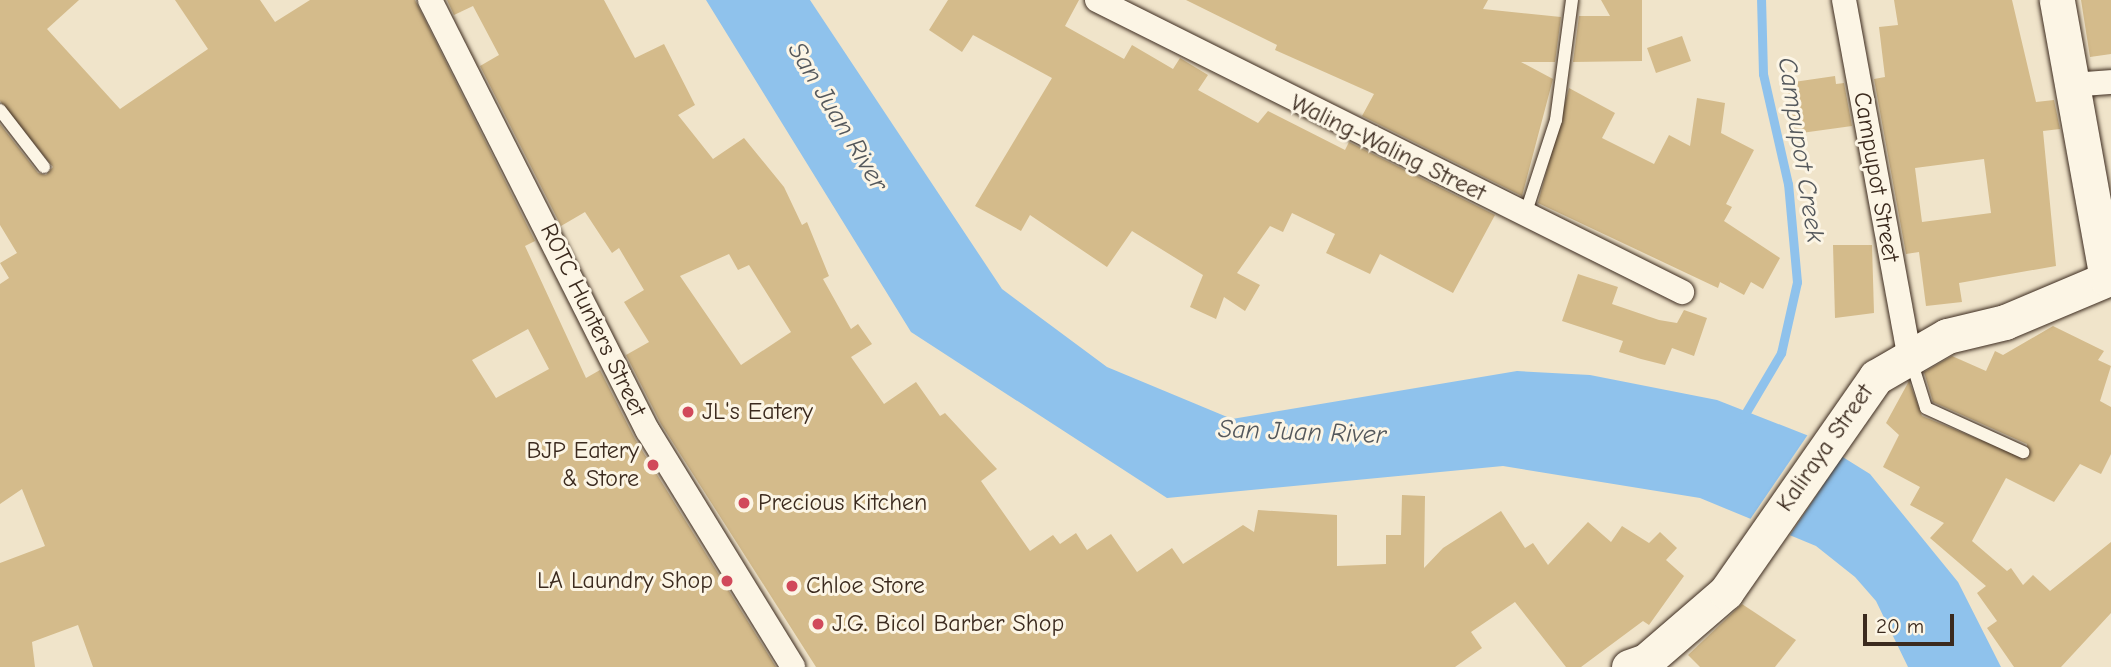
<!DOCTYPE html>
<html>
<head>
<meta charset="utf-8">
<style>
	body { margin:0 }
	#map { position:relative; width:2111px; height:667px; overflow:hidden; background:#f0e4ca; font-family:"Comic Neue",sans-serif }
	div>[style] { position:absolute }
	.water>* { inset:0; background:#8fc2ec }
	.pier>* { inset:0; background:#f0e4ca }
	.stream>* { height:9px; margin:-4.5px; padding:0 4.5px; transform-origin:4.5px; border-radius:4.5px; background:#8fc2ec }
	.building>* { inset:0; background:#d4bb8b }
	.roads { filter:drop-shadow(0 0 2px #3b2a1e) drop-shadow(0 0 2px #3b2a1e) }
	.lane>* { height:12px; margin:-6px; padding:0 6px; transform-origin:6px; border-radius:6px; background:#fcf5e5 }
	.street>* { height:24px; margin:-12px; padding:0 12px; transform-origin:12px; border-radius:12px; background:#fcf5e5 }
	.secondary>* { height:35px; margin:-17.5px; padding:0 17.5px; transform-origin:17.5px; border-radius:17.5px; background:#fcf5e5 }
	.dots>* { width:19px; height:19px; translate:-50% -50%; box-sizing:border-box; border:4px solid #fcf5e5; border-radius:50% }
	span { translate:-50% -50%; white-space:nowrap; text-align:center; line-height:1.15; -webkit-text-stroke:6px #fcf5e5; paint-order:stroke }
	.street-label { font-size:24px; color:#3b2a1e }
	.poi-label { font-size:24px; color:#3b2a1e }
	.left { translate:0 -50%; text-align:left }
	.right { translate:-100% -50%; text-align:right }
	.water-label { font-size:26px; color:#54585c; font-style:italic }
	.scale { position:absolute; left:1863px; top:614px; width:91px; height:32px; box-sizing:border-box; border:4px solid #3b2a1e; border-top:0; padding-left:9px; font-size:21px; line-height:24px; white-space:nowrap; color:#3b2a1e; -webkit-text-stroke:5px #fcf5e5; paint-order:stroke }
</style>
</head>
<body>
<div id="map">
	<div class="water">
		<div style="clip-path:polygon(706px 0,810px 0,1002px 289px,1107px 367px,1232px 419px,1517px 371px,1590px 375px,1717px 400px,1809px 436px,1870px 474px,1958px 582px,2001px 667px,1908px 667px,1876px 601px,1855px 577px,1816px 546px,1700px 498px,1503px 466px,1167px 498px,911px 332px)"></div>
	</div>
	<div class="pier">
		<div style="clip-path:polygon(1809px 433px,1844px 454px,1788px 538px,1749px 521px)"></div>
	</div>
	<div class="stream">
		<div style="left:1742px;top:419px;width:77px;rotate:-59.4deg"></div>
		<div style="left:1781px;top:353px;width:73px;rotate:-77.3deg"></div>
		<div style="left:1797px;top:282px;width:98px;rotate:-95.2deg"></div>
		<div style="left:1788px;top:184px;width:113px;rotate:-102.8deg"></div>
		<div style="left:1763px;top:74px;width:74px;rotate:-91.5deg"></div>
	</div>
	<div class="building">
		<div style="clip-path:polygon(evenodd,0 0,79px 0,47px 29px,120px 109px,208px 49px,175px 0,260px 0,275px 22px,310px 0,415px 0,535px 241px,525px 246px,586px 378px,600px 370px,635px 439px,776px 667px,93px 667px,78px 625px,32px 642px,35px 667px,0 667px,0 563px,45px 546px,22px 489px,0 504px,0 284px,9px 278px,0 263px,17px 253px,0 225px,0 124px,38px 173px,46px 175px,53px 167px,0 101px,0 0,528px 329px,549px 369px,496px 398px,472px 360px,528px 329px)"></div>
		<div style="clip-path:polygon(evenodd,447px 0,604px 0,635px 58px,664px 44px,695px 105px,678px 115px,713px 159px,744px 138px,784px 187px,802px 225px,807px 222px,829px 276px,823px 279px,851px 329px,858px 324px,872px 344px,851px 357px,884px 404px,916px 382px,940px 416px,945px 413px,997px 469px,981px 481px,1030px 551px,1053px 535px,1060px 544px,1076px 533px,1087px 550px,1111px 534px,1137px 572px,1172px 548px,1183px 564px,1243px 525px,1254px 532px,1258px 510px,1337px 515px,1337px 566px,1386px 564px,1386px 535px,1401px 535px,1402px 495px,1425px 496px,1424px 568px,1443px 548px,1501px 511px,1525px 548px,1533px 543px,1548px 565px,1588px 522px,1611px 542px,1622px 526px,1649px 543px,1660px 532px,1677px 548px,1666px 560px,1684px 576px,1649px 625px,1643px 621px,1581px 667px,1566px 667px,1515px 602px,1471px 632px,1482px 648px,1455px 667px,816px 667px,661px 424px,626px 355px,649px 342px,624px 302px,644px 290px,619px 248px,612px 253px,585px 212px,561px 226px,480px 66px,499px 55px,473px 6px,454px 15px,447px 0,729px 254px,738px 270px,749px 265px,791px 332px,741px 365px,680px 276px,729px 254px)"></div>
		<div style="clip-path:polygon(948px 0,1079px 0,1065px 26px,1124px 59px,1132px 45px,1173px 69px,1180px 58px,1208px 75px,1198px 90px,1258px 123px,1268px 111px,1345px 150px,1349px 142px,1495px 215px,1453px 293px,1380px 254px,1370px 274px,1326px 253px,1335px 234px,1292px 213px,1283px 232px,1270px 226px,1237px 273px,1260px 285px,1245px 311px,1224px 297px,1216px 319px,1190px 307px,1203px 275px,1132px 231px,1107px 267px,1030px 215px,1021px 231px,975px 206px,1052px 78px,973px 35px,962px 52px,929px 30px)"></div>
		<div style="clip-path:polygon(1186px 0,1488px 0,1483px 9px,1561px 17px,1555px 62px,1521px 62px,1553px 79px,1522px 196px,1362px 116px,1374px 94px,1275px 50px,1277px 45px)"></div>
		<div style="clip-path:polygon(1601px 0,1642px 0,1642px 61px,1573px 62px,1579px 16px,1610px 16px)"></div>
		<div style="clip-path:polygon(evenodd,1894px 0,2012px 0,2036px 102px,2054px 100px,2060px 129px,2043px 131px,2056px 266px,1959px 283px,1962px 302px,1926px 306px,1919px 252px,1906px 254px,1874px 79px,1885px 77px,1879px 27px,1898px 25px,1894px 0,1984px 159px,1991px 213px,1922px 222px,1915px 168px,1984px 159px)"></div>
		<div style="clip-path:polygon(2081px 0,2111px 0,2111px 54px,2090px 57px)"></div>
		<div style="clip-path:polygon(1682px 36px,1691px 61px,1656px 73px,1647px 48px)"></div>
		<div style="clip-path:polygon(1835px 76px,1836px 84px,1844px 83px,1852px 126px,1794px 134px,1787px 83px)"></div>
		<div style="clip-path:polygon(1569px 88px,1615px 113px,1602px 138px,1654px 164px,1669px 135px,1690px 146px,1697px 98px,1725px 103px,1721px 133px,1754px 150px,1726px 204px,1732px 207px,1724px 221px,1780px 258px,1763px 289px,1751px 282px,1744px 295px,1720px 282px,1718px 288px,1538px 203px)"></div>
		<div style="clip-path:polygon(1833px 245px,1872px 245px,1874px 313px,1835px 318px)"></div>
		<div style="clip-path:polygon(1578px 274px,1618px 287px,1612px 304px,1659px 320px,1677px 323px,1684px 310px,1707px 318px,1694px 356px,1672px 348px,1665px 365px,1641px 359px,1619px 352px,1623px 341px,1562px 321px)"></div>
		<div style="clip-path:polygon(2053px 326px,2104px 351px,2098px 360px,2111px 366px,2100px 401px,2111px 407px,2111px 454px,2101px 474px,2080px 464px,2054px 502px,2006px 478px,1972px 541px,2007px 571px,2011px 568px,2023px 585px,2033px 575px,2050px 591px,2111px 542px,2111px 613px,2061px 667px,2014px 667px,1987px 628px,1997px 621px,1977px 593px,1986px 586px,1930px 538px,1944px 523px,1910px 505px,1920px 487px,1883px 467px,1899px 435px,1886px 423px,1909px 381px,1922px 416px,2027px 459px,2027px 444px,1933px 402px,1924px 372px,1952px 356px,1986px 371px,1995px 351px,2003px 355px)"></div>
		<div style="clip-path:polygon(1742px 604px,1796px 640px,1775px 667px,1700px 667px,1688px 655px)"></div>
	</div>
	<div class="roads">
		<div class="lane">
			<div style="left:0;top:110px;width:72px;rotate:52.3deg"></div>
			<div style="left:1525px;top:215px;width:100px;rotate:-71.9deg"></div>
			<div style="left:1556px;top:120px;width:121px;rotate:-82.4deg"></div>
			<div style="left:1911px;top:360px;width:50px;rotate:72.6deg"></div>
			<div style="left:1926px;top:408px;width:107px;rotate:24.4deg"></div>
		</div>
		<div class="street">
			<div style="left:430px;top:0;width:483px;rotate:63.2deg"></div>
			<div style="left:648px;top:431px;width:277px;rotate:58.4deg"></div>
			<div style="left:1097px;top:0;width:654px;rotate:26.53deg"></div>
			<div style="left:1844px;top:0;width:359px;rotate:79.6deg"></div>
			<div style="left:2071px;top:85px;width:40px;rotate:-4.3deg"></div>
		</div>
		<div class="secondary">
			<div style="left:1629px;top:667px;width:18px;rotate:-19deg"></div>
			<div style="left:1646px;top:661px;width:106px;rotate:-40.8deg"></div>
			<div style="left:1726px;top:592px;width:262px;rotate:-55.1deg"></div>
			<div style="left:1876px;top:377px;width:82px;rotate:-30deg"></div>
			<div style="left:1947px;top:336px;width:60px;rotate:-13.6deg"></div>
			<div style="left:2005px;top:322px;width:111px;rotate:-22.9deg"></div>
			<div style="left:2107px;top:279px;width:283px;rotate:-100.2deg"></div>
		</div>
	</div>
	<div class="dots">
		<div style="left:688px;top:412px;background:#d1495b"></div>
		<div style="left:653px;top:465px;background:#d1495b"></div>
		<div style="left:744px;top:503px;background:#d1495b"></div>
		<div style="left:727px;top:581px;background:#d1495b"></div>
		<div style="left:792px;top:586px;background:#d1495b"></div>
		<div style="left:818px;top:624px;background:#d1495b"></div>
	</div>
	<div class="street-label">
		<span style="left:1388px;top:148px;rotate:26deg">Waling-Waling Street</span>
		<span style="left:1876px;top:177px;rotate:80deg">Campupot Street</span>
		<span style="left:593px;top:320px;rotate:64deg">ROTC Hunters Street</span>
		<span style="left:1825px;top:448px;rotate:-55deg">Kaliraya Street</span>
	</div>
	<div class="poi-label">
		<span class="left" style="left:702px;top:412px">JL's Eatery</span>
		<span class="right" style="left:639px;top:465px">BJP Eatery<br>&amp; Store</span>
		<span class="left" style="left:758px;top:503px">Precious Kitchen</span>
		<span class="right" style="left:713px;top:581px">LA Laundry Shop</span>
		<span class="left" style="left:806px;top:586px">Chloe Store</span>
		<span class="left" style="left:832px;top:624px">J.G. Bicol Barber Shop</span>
	</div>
	<div class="water-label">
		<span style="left:837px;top:117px;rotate:59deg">San Juan River</span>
		<span style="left:1800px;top:150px;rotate:81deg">Campupot Creek</span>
		<span style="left:1302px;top:433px;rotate:2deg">San Juan River</span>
	</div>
	<div class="scale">20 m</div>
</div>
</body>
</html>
